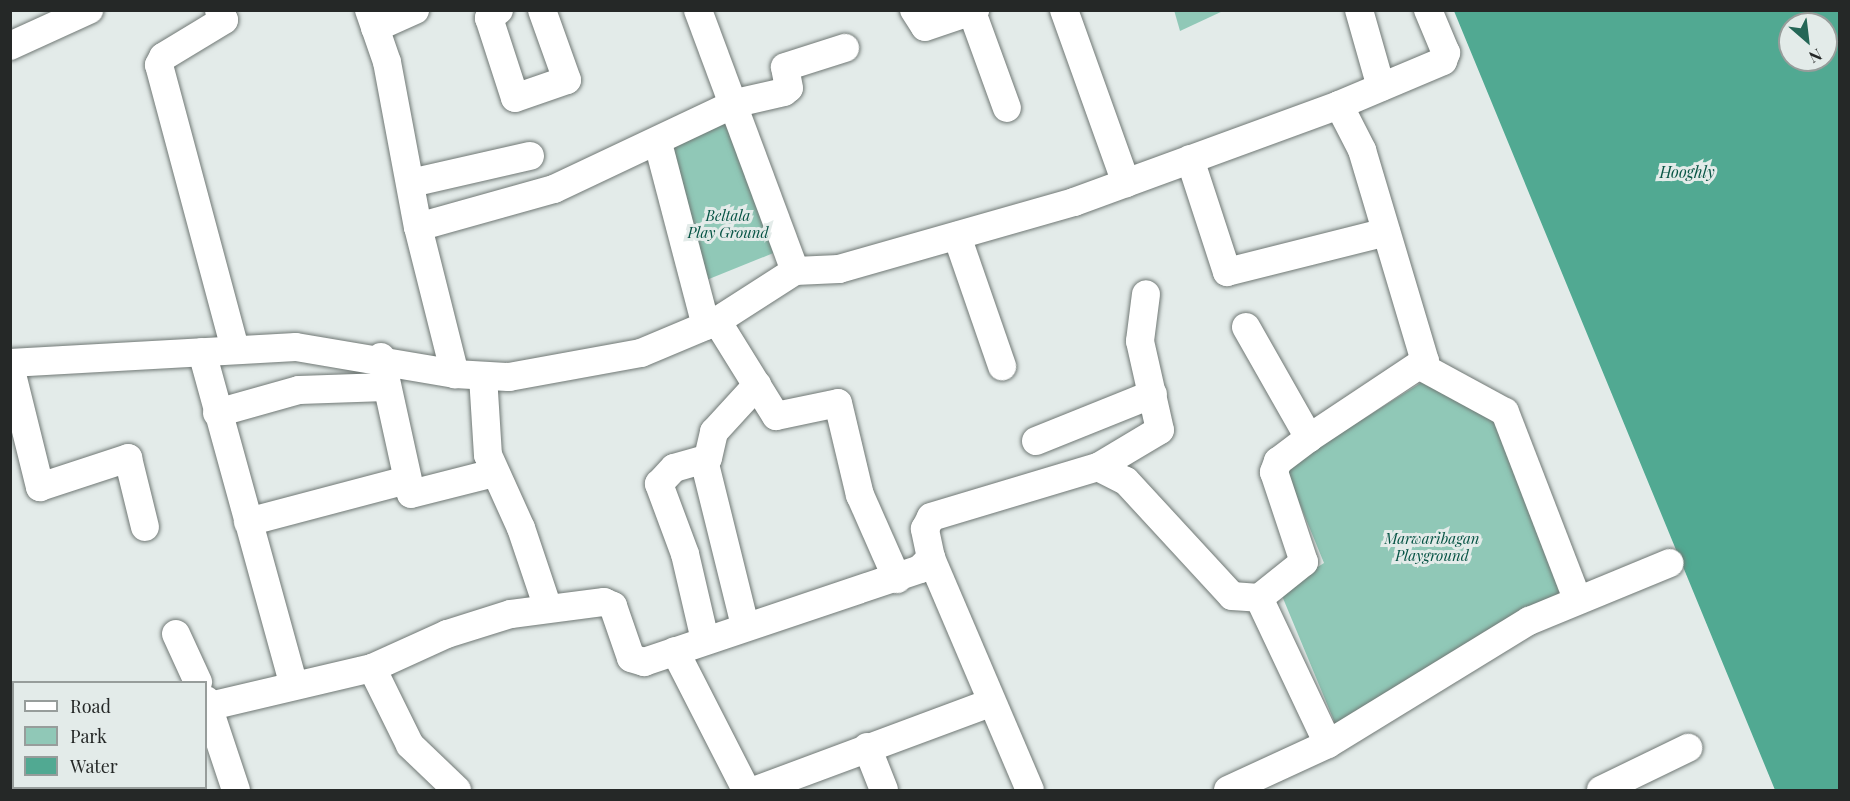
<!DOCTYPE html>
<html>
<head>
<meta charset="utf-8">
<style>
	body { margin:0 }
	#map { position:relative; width:1850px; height:801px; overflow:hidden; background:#e3ebe9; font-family:"Playfair Display",serif }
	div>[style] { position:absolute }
	.green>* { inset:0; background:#90c8b7 }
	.water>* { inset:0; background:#51a992 }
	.roads { filter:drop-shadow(0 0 2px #707875) drop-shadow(0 0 2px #707875) }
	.minor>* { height:28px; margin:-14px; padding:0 14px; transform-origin:14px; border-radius:14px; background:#fff }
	span { translate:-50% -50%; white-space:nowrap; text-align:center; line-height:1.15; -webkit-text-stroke:6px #e3ebe9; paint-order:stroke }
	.park-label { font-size:15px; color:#065344; font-style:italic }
	.water-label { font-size:16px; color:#0a5646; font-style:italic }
	.frame { position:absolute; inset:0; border:12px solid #252827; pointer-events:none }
	.legend { position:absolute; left:12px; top:681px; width:195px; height:108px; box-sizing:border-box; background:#e3ebe9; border:2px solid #979d9b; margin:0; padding:8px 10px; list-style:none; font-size:18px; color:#252827 }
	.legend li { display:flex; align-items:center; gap:12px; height:30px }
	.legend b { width:30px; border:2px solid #979d9b }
	.north { position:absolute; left:1778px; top:12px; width:60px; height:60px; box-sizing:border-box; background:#e3ebe9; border:2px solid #979d9b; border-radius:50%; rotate:152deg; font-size:16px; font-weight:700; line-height:24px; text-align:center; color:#252827 }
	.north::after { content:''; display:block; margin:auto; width:21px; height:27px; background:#246656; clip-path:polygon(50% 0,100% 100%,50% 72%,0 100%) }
</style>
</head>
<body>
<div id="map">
	<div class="green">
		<div style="clip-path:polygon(1174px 10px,1223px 10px,1223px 11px,1180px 31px)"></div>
		<div style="clip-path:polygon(736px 118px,776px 252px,704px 281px,666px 151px)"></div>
		<div style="clip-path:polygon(1427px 379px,1499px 418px,1566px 595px,1337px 728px,1280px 591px,1324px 563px,1285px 468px)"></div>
	</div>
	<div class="water">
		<div style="clip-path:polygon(evenodd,1454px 11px,1839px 11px,1839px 790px,1775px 790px,1454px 11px,1790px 24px,1826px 24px,1826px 60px,1790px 60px,1790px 24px)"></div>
	</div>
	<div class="roads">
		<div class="minor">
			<div style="left:219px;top:10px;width:11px;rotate:63deg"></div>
			<div style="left:224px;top:20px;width:71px;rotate:148.8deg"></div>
			<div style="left:163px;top:57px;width:9px;rotate:117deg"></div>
			<div style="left:159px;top:65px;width:293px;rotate:75deg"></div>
			<div style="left:369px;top:10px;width:55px;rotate:70.9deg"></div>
			<div style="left:387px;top:62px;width:168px;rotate:79.4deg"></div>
			<div style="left:418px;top:227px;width:152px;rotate:75.9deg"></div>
			<div style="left:499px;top:10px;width:13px;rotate:141deg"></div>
			<div style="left:489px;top:18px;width:84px;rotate:72deg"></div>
			<div style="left:515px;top:98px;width:55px;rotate:-19.1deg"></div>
			<div style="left:567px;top:80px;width:74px;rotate:-109.7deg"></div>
			<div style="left:914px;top:10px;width:20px;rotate:57deg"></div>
			<div style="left:925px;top:27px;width:53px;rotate:-18.8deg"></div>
			<div style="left:1064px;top:10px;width:184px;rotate:70.3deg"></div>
			<div style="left:1359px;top:10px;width:80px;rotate:74.1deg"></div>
			<div style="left:972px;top:12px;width:102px;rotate:70deg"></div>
			<div style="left:375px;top:28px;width:44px;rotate:-24.2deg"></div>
			<div style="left:10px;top:46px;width:87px;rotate:-24.5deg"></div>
			<div style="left:1339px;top:105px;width:113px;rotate:-22.9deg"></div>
			<div style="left:1443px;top:61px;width:9px;rotate:-69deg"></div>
			<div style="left:1446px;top:53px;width:47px;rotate:-112.7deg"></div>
			<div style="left:658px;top:143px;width:189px;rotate:75.3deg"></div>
			<div style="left:1190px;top:159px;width:119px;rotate:71.9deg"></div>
			<div style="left:1227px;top:272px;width:164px;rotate:-14.1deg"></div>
			<div style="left:411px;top:183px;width:122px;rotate:-12.8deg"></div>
			<div style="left:418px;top:227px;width:141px;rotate:-15.6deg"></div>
			<div style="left:554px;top:189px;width:201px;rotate:-25.3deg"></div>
			<div style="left:736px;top:103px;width:49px;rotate:-12.9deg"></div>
			<div style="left:784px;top:92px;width:6px;rotate:-39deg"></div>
			<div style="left:789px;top:88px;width:21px;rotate:-101deg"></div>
			<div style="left:785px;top:67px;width:63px;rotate:-17.6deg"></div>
			<div style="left:957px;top:236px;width:138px;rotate:70.9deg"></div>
			<div style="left:795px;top:271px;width:44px;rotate:-2.6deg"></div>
			<div style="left:839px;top:269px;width:244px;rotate:-15.9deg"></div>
			<div style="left:1074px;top:202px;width:282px;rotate:-20.1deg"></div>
			<div style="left:1339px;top:105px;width:51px;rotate:62.9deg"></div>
			<div style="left:1362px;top:150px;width:220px;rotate:73.4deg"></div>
			<div style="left:1425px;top:361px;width:139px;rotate:146.4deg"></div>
			<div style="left:1309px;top:438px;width:39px;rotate:143deg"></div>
			<div style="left:1278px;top:461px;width:12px;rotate:110deg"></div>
			<div style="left:1274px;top:472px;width:95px;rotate:71.6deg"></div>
			<div style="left:1304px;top:562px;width:58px;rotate:141.3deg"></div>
			<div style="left:1259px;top:598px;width:161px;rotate:64.7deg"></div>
			<div style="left:717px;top:321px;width:112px;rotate:58.2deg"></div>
			<div style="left:776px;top:416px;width:63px;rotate:-11.8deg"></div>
			<div style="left:838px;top:403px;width:95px;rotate:76.6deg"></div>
			<div style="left:860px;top:495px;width:92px;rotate:66.2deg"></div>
			<div style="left:1246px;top:327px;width:128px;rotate:60.4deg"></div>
			<div style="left:202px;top:352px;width:343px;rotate:74.6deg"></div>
			<div style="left:381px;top:357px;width:140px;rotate:77.6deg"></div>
			<div style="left:411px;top:494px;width:86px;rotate:-14.2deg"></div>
			<div style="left:10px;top:363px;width:286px;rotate:-3.2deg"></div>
			<div style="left:296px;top:347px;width:161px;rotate:9.6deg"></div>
			<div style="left:455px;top:374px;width:54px;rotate:3.2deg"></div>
			<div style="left:509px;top:377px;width:134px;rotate:-10.3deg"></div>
			<div style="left:641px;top:353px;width:82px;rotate:-22.8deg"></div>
			<div style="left:717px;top:321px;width:93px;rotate:-32.7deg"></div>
			<div style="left:795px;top:271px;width:278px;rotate:-110.4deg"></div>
			<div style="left:10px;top:366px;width:125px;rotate:76.1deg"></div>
			<div style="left:40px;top:487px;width:93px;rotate:-18.2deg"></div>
			<div style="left:128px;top:458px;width:71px;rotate:76.2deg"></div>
			<div style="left:1422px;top:367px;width:94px;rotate:28.5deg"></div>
			<div style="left:1505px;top:412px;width:200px;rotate:68.9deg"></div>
			<div style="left:483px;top:376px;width:79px;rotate:86.4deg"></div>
			<div style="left:488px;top:455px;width:80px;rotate:65.7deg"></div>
			<div style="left:521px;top:528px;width:84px;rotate:71.4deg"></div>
			<div style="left:217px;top:413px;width:85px;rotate:-15.7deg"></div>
			<div style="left:299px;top:390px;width:87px;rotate:-2deg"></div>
			<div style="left:1036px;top:441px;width:126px;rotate:-21.9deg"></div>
			<div style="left:704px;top:460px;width:171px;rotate:76.1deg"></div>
			<div style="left:1098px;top:467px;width:72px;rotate:-30.8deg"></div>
			<div style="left:1160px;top:430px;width:91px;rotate:-102.7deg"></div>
			<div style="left:1140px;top:341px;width:47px;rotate:-82.7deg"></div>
			<div style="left:248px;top:522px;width:164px;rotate:-14.8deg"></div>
			<div style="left:931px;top:558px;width:252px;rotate:66.9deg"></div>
			<div style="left:176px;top:634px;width:53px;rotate:65.4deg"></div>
			<div style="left:705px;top:640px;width:88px;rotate:-103.1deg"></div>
			<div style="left:685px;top:554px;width:75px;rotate:-110.4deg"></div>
			<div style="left:659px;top:484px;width:22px;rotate:-47deg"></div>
			<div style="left:674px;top:468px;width:35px;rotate:-16deg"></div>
			<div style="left:708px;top:458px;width:27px;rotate:-77deg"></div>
			<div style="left:714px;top:432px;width:64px;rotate:-47.5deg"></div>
			<div style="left:675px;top:651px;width:156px;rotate:62.9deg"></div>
			<div style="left:372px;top:668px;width:82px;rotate:-24.4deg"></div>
			<div style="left:447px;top:634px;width:67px;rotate:-17.4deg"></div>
			<div style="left:511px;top:614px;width:94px;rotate:-7.4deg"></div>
			<div style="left:604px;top:602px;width:10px;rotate:24deg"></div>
			<div style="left:613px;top:606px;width:55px;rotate:70.9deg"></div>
			<div style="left:631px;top:658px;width:14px;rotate:17deg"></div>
			<div style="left:644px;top:662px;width:291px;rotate:-18.6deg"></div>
			<div style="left:920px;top:569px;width:16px;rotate:-45deg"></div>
			<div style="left:931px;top:558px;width:30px;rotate:-102deg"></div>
			<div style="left:925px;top:529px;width:13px;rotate:-63deg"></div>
			<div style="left:931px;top:517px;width:174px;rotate:-16.7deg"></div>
			<div style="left:1098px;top:467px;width:31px;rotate:27deg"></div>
			<div style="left:1126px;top:481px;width:156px;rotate:47.3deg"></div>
			<div style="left:1232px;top:596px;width:27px;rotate:4deg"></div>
			<div style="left:206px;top:700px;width:95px;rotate:71.6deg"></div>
			<div style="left:206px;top:707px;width:171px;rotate:-13.2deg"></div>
			<div style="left:372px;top:668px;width:86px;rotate:63.7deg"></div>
			<div style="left:410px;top:745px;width:65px;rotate:43.8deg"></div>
			<div style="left:10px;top:733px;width:4px;rotate:-14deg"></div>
			<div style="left:867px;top:747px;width:46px;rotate:68.4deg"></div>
			<div style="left:756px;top:790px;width:250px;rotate:-20.4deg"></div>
			<div style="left:1228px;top:790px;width:110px;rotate:-24.7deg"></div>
			<div style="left:1328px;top:744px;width:236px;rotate:-31.5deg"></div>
			<div style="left:1529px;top:621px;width:152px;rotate:-22.4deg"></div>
			<div style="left:1601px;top:790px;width:97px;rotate:-25.8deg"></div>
		</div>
	</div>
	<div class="park-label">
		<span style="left:728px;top:224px">Beltala<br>Play Ground</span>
		<span style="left:1432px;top:547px">Marwaribagan<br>Playground</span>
	</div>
	<div class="water-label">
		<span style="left:1687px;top:172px">Hooghly</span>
	</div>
	<div class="frame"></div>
	<ul class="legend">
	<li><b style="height:8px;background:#fff"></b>Road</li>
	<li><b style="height:16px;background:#90c8b7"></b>Park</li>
	<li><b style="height:16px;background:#51a992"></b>Water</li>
	</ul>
	<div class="north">N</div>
</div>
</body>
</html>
